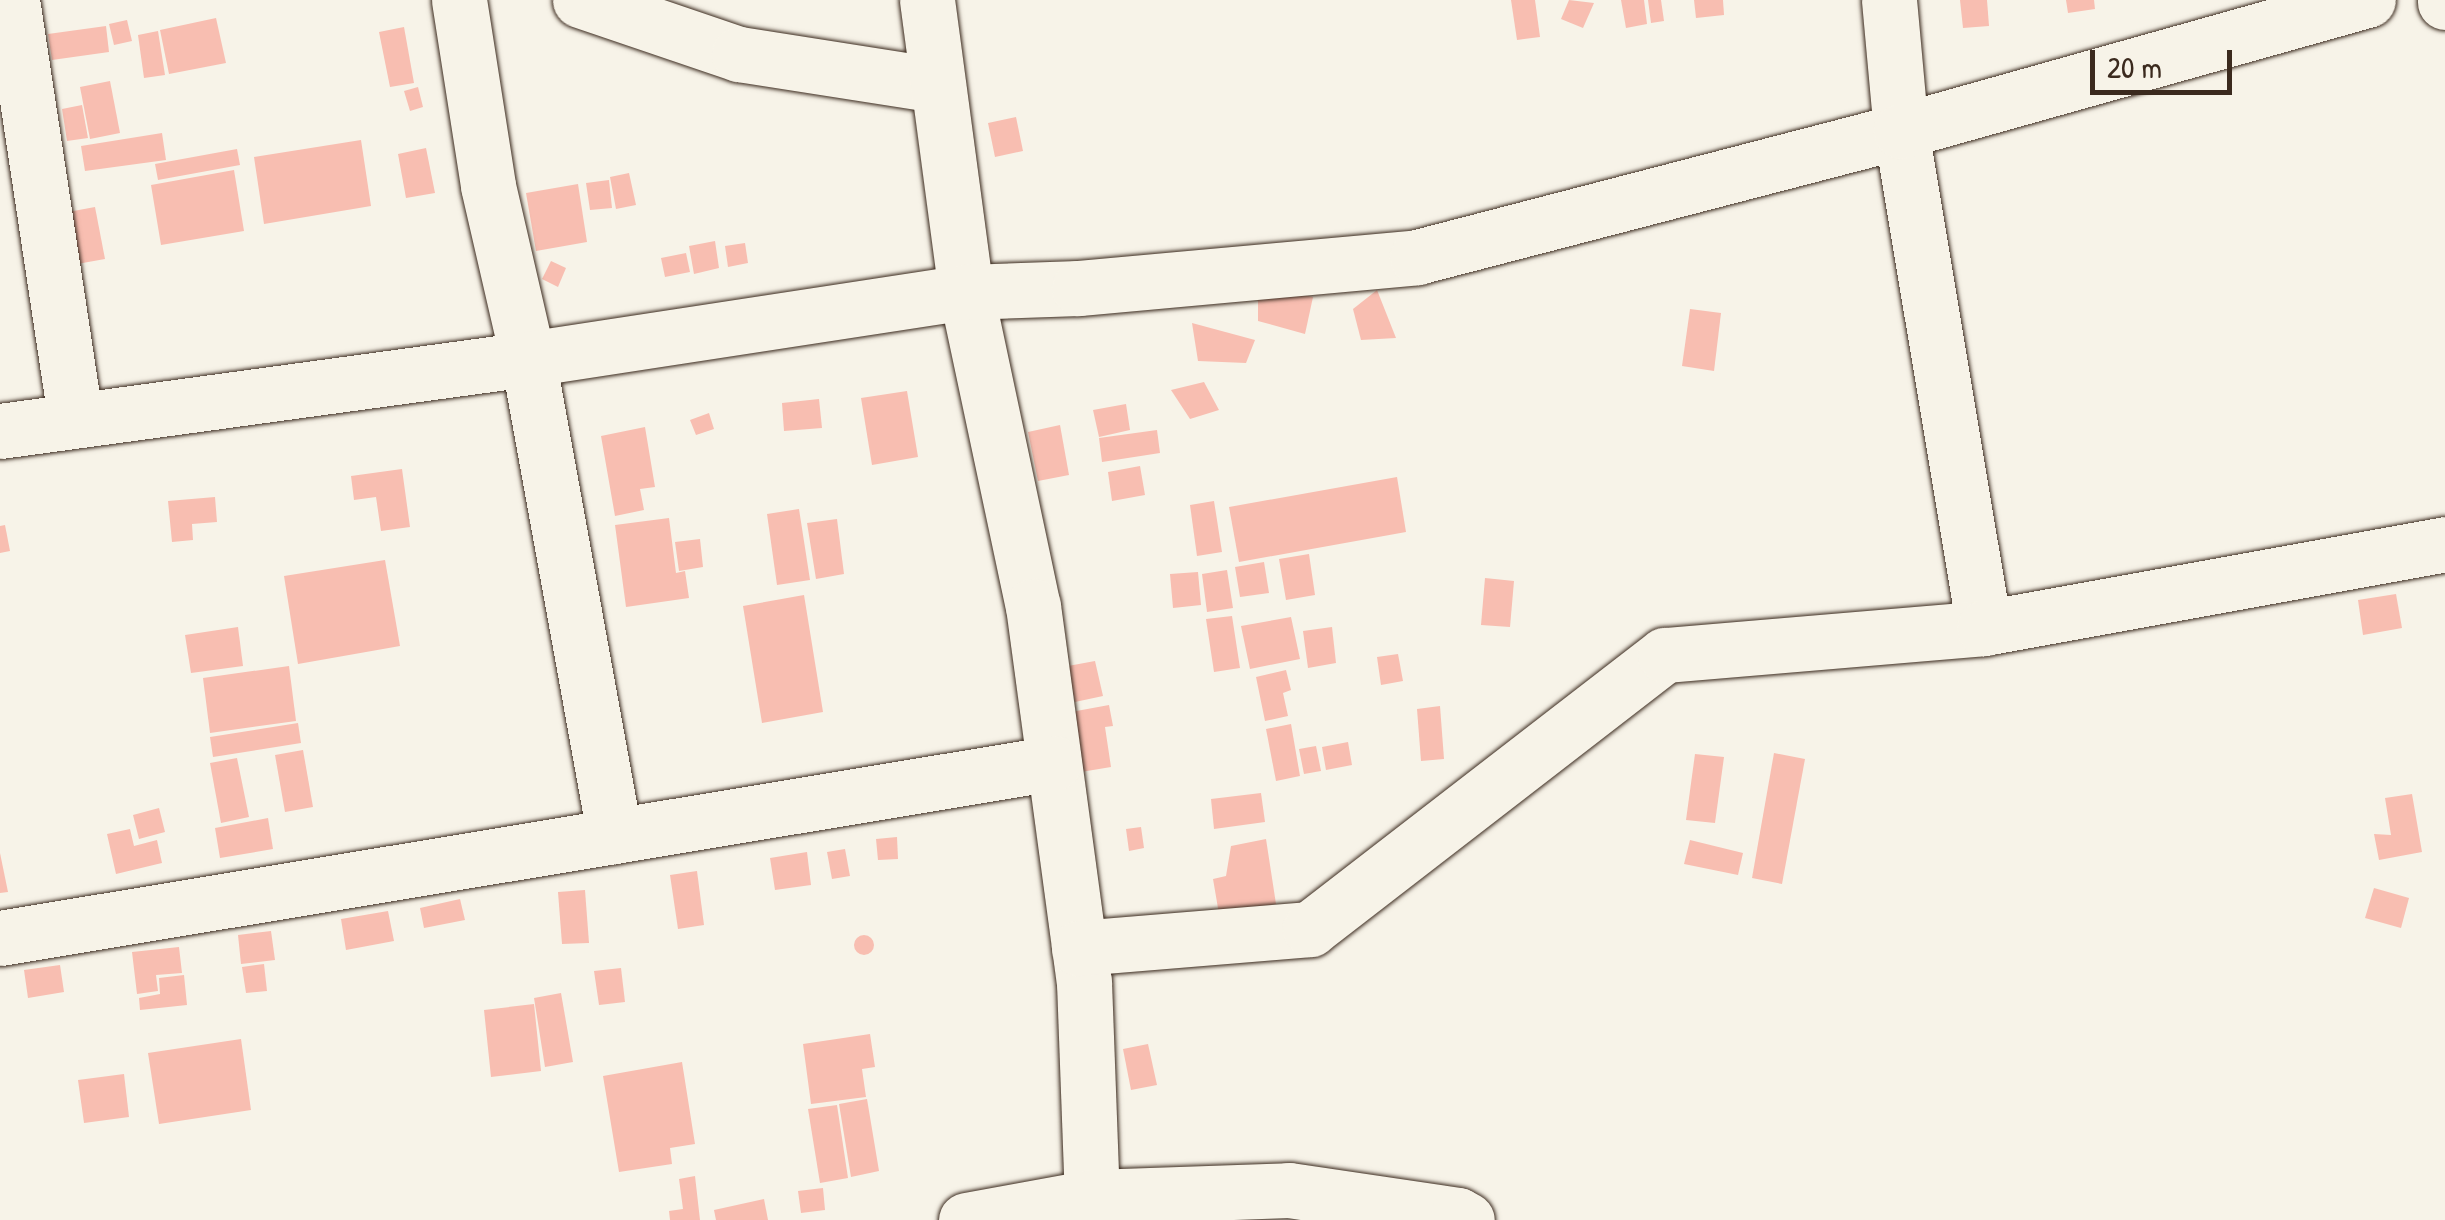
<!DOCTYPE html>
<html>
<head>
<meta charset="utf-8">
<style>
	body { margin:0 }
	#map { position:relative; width:2445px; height:1220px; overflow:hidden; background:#f7f3e8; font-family:"Patrick Hand",sans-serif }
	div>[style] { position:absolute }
	.building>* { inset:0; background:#f8beb1 }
	.round { border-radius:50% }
	.roads { filter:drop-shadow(0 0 2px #3b2a1e) drop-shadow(0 0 2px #3b2a1e) }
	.minor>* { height:55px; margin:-27.5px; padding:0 27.5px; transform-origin:27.5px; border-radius:27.5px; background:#f7f3e8 }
	.major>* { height:55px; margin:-27.5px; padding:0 27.5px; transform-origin:27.5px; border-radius:27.5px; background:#f7f3e8 }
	span { translate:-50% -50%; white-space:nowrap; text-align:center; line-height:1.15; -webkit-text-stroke:10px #f7f3e8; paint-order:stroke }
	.scale { position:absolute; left:2090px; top:50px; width:142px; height:45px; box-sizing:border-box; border:5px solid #3b2a1e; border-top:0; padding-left:12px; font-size:30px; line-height:35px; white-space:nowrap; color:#3b2a1e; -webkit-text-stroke:8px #f7f3e8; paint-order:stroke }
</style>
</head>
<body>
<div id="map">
	<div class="building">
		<div style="clip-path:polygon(1511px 0,1535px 0,1540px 37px,1517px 40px)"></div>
		<div style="clip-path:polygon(1569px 0,1594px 3px,1583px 28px,1561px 19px)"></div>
		<div style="clip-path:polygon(1621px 0,1644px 0,1647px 24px,1626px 28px)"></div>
		<div style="clip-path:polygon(1648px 0,1661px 0,1664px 21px,1651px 23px)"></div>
		<div style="clip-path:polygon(1694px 0,1723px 0,1724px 15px,1696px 18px)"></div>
		<div style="clip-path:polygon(1960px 0,1987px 0,1989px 26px,1963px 28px)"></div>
		<div style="clip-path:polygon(2066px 0,2094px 0,2095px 9px,2068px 13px)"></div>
		<div style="clip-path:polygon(216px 18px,226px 63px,169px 74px,160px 30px)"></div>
		<div style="clip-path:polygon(127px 20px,132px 41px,114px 45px,109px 24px)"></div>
		<div style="clip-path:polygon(106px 26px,109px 52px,52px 60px,48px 34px)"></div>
		<div style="clip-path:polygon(404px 27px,414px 83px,390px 87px,379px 32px)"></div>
		<div style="clip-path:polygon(158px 31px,165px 75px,144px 78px,138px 35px)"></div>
		<div style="clip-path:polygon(110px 81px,120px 133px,90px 139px,80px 87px)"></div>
		<div style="clip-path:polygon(418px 87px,423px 107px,410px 111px,404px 91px)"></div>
		<div style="clip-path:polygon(82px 105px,88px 138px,67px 141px,62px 109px)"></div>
		<div style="clip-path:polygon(1016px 117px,1023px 151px,995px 157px,988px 123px)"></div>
		<div style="clip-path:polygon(162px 133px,166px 160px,85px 171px,81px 146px)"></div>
		<div style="clip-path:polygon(361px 140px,371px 206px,264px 224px,254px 157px)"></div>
		<div style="clip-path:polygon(426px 148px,435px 193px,406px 198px,398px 154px)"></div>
		<div style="clip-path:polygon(237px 149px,240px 165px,158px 180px,155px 164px)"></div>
		<div style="clip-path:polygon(234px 170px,244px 231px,161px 245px,151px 185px)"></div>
		<div style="clip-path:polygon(629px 173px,636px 205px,616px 209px,610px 177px)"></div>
		<div style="clip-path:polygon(609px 180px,612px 208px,590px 210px,586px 183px)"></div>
		<div style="clip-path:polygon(578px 184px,587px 242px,536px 251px,526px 193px)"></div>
		<div style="clip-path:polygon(95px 207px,105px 259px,77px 264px,68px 212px)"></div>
		<div style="clip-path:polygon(715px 241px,719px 268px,694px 274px,689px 246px)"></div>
		<div style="clip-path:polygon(745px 243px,748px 263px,728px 267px,725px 246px)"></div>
		<div style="clip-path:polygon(686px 253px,690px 272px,665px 277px,661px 258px)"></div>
		<div style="clip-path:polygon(551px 261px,566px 268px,558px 287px,542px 279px)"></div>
		<div style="clip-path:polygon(1258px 285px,1313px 297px,1305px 334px,1258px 321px)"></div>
		<div style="clip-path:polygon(1377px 290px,1396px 338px,1361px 340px,1353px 309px)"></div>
		<div style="clip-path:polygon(1690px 309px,1721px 313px,1714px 371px,1682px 366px)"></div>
		<div style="clip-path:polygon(1192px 323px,1255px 340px,1246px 363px,1198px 361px)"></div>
		<div style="clip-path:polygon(1204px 382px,1219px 410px,1190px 419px,1171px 390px)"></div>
		<div style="clip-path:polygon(907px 391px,918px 457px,872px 465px,861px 398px)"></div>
		<div style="clip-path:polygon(819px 399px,822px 428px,784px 431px,782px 403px)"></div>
		<div style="clip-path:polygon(1126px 404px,1130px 430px,1099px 437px,1093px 410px)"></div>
		<div style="clip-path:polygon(709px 413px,714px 429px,696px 435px,690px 420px)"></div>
		<div style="clip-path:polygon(1060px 425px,1069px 475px,1038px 481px,1028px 432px)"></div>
		<div style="clip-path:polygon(645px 427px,655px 487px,640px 489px,644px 510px,615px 516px,601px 436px)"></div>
		<div style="clip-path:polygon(1157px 430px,1160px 453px,1102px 462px,1099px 438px)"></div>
		<div style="clip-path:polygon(1140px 466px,1145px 495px,1112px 501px,1108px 472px)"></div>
		<div style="clip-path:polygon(402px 469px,410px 527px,381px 531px,376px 497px,354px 500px,351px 476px)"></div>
		<div style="clip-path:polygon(1397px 477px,1406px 532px,1239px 562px,1229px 507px)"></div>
		<div style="clip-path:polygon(215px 497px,217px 522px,192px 524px,193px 540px,172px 542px,168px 501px)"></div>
		<div style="clip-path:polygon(1214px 501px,1222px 552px,1197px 556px,1190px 505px)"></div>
		<div style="clip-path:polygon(799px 509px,810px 580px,777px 585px,767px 514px)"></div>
		<div style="clip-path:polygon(669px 518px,676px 573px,685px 571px,689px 598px,626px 607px,615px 525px)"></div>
		<div style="clip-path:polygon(837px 519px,844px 574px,816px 579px,807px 523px)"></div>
		<div style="clip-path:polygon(5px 525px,10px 551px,0 553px,0 526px)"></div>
		<div style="clip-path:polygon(700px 539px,703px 567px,679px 571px,675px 542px)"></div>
		<div style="clip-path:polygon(1309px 554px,1315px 595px,1286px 600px,1279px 559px)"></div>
		<div style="clip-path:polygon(385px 560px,400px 646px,298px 664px,284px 576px)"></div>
		<div style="clip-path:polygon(1264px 562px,1269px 593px,1240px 597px,1235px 567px)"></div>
		<div style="clip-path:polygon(1227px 570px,1233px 608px,1207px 612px,1202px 574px)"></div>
		<div style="clip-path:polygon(1198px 572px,1201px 605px,1173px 608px,1170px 574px)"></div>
		<div style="clip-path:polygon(1485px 578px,1514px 581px,1510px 627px,1481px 625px)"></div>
		<div style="clip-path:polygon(2396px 594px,2402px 628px,2363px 635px,2358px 600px)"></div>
		<div style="clip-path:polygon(804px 595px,823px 712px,762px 723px,743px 606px)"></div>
		<div style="clip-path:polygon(1232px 616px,1240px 668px,1214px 672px,1206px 619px)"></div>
		<div style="clip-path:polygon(1291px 617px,1300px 659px,1250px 669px,1241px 626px)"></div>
		<div style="clip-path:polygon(238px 627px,243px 666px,191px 673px,185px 635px)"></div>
		<div style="clip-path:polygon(1332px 627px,1336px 663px,1308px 668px,1303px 631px)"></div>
		<div style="clip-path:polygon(1398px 654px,1403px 681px,1381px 685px,1377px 657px)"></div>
		<div style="clip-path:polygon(1095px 661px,1103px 696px,1075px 702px,1068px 666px)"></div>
		<div style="clip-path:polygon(289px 666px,296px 721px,210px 733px,203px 678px)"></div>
		<div style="clip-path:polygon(1286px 670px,1291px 690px,1283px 693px,1288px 716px,1265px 721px,1256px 677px)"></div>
		<div style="clip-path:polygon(1109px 705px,1113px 726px,1105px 727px,1111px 767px,1081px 772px,1071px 712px)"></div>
		<div style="clip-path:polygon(1440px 706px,1444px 759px,1421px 761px,1417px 709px)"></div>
		<div style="clip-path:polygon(298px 723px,301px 743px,213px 757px,210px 737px)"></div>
		<div style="clip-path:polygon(1291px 724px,1300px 776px,1276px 781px,1266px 729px)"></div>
		<div style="clip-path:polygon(1348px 742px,1352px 765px,1326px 770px,1322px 747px)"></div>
		<div style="clip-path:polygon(1316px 746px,1321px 771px,1304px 774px,1299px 749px)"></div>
		<div style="clip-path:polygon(303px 750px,313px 807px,285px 812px,275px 755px)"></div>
		<div style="clip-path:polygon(1774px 753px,1805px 759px,1782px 884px,1752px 878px)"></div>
		<div style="clip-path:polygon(1695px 754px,1724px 757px,1715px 823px,1686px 820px)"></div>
		<div style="clip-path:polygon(237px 758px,249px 817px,221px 823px,210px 763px)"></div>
		<div style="clip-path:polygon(1261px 793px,1265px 822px,1214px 829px,1211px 799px)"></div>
		<div style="clip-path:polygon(2412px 794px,2422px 852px,2379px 860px,2374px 834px,2391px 835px,2385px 798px)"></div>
		<div style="clip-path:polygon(159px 808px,165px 832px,139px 839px,133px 815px)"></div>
		<div style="clip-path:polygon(268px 818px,273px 849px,220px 858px,215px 828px)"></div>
		<div style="clip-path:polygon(1141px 827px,1144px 848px,1129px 851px,1126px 829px)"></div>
		<div style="clip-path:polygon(130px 829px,134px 846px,157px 840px,162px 863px,116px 874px,107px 834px)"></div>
		<div style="clip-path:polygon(897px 837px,898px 859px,878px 860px,876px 839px)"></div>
		<div style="clip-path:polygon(1266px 839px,1276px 904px,1219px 914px,1213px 879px,1226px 876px,1231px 846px)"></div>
		<div style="clip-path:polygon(1690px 840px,1743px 853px,1738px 875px,1684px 864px)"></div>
		<div style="clip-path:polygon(845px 849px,850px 876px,832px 879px,827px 852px)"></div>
		<div style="clip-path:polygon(807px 852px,811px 885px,775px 890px,770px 858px)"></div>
		<div style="clip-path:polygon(0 853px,8px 892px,0 893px)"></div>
		<div style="clip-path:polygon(697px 871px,704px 925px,678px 929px,670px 875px)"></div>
		<div style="clip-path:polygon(2374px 888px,2409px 898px,2401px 928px,2365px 918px)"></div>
		<div style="clip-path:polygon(585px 890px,589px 943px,562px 944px,558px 892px)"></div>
		<div style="clip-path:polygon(460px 899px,465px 920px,424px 928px,420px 908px)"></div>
		<div style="clip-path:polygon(388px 911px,394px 941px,346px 950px,341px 919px)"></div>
		<div style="clip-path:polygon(271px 931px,275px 960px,241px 964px,238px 935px)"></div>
		<div class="round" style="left:854px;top:935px;width:20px;height:20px"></div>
		<div style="clip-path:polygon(179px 947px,182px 973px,156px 975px,158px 991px,137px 994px,132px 952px)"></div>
		<div style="clip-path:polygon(264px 964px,267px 991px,246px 993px,242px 967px)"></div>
		<div style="clip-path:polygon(60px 965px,64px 992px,28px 998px,24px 970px)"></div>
		<div style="clip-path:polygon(621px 968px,625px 1002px,599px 1005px,594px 971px)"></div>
		<div style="clip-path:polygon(184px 975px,187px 1005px,140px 1010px,139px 998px,160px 994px,159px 978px)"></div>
		<div style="clip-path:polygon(561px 993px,573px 1062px,545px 1067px,534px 998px)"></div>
		<div style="clip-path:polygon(534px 1004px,541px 1071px,491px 1077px,484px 1010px)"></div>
		<div style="clip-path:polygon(870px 1034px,875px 1067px,862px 1069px,866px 1097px,811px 1104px,803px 1044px)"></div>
		<div style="clip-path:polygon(241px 1039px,251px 1110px,159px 1124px,148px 1053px)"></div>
		<div style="clip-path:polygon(1148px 1044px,1157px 1085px,1131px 1090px,1123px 1049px)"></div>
		<div style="clip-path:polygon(682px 1062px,695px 1144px,670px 1148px,672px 1164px,619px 1172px,603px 1076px)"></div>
		<div style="clip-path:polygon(124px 1074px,129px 1117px,84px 1123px,78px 1080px)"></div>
		<div style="clip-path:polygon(867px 1099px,879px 1171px,851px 1177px,839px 1104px)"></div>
		<div style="clip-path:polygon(837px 1105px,848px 1178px,820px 1183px,808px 1109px)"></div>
		<div style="clip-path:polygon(695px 1176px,700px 1220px,670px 1220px,669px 1211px,683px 1209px,679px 1179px)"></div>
		<div style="clip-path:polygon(823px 1188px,825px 1210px,801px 1213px,798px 1191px)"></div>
		<div style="clip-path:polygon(764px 1199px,768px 1220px,716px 1220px,714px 1210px)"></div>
	</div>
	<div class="roads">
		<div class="minor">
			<div style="left:12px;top:0;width:423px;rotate:81.4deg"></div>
			<div style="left:459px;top:0;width:188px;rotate:81.1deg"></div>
			<div style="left:488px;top:186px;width:178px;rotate:77deg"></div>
			<div style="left:528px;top:359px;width:485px;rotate:79.7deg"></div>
			<div style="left:580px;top:0;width:168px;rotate:18.8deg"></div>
			<div style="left:739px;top:54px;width:201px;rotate:8.9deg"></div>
			<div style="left:927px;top:0;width:295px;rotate:82.4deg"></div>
			<div style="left:966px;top:292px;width:321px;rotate:78deg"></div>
			<div style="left:1033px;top:606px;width:379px;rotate:82.3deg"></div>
			<div style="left:1084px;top:982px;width:215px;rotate:87.9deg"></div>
			<div style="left:1889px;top:0;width:132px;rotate:84.8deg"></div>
			<div style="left:1901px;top:131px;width:504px;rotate:80.52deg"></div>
			<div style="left:0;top:431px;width:533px;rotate:-7.77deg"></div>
			<div style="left:528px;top:359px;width:443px;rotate:-8.7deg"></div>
			<div style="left:966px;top:292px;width:113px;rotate:-2deg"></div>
			<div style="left:1079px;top:288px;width:339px;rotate:-5.2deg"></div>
			<div style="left:1417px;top:257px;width:500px;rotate:-14.59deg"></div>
			<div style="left:1901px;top:131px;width:485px;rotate:-15.7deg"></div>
			<div style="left:0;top:938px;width:1068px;rotate:-9.43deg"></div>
			<div style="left:1079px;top:948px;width:232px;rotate:-4.7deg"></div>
			<div style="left:1310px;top:929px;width:448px;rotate:-37.7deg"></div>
			<div style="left:1665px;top:655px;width:320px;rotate:-4.8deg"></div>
			<div style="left:1984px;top:628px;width:469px;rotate:-10.3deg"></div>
			<div style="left:966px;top:1220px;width:128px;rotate:-10.3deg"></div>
			<div style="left:1092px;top:1197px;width:197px;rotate:-2deg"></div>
			<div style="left:1289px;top:1190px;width:171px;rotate:8.4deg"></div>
			<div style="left:1458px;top:1215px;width:10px;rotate:29deg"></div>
		</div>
		<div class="major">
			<div style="left:2445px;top:0;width:2px;rotate:90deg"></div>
		</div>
	</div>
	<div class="scale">20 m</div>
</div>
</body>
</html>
